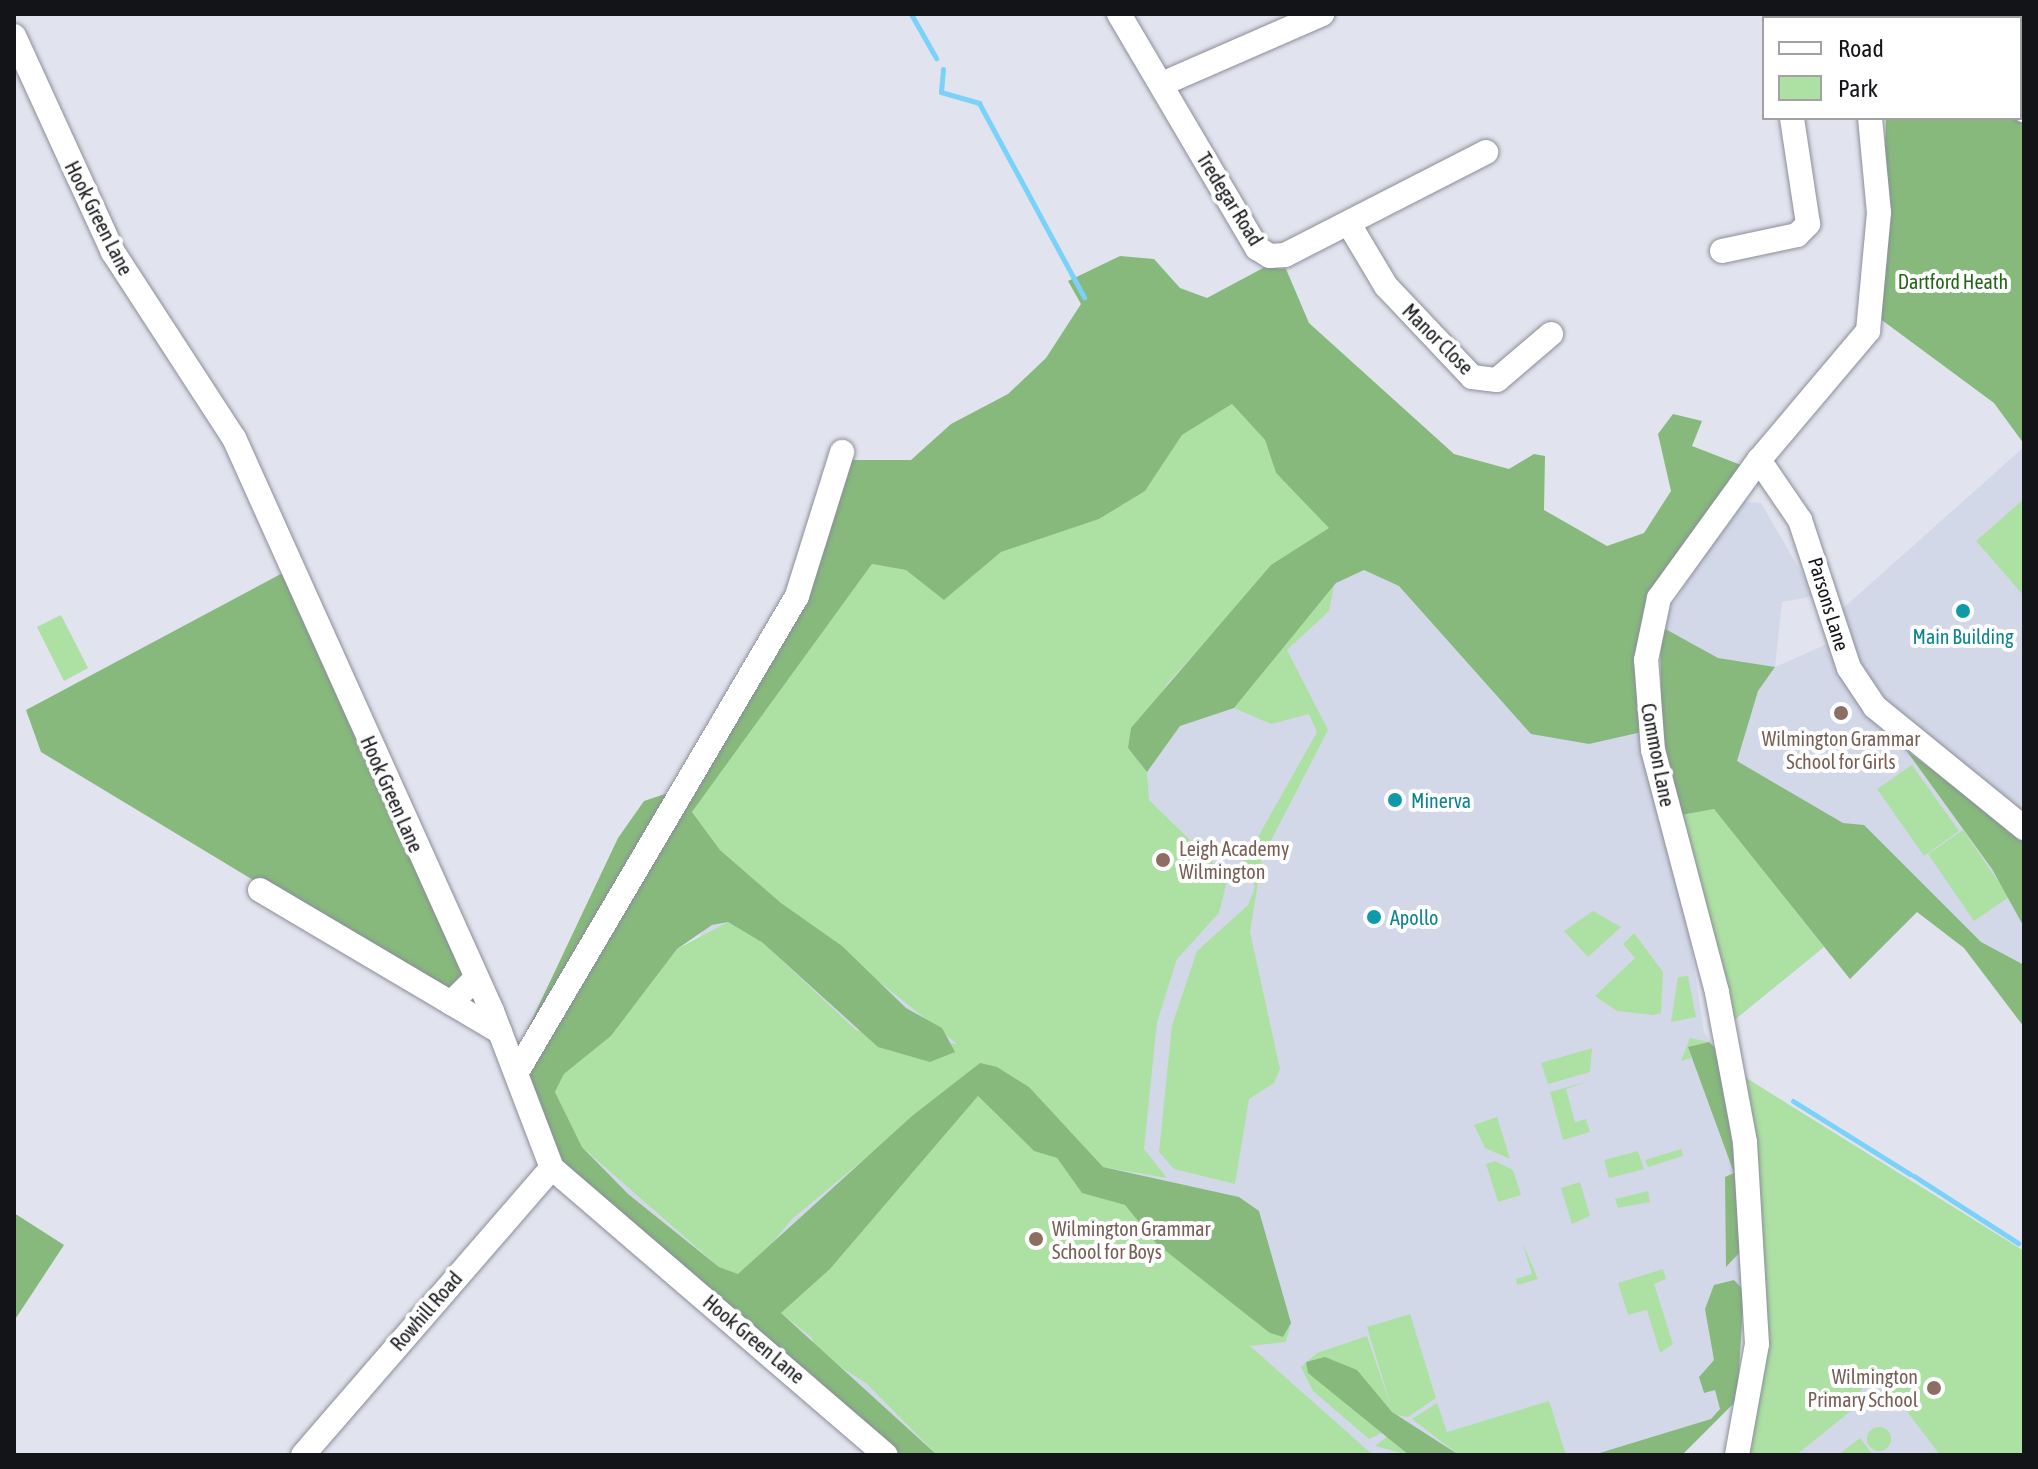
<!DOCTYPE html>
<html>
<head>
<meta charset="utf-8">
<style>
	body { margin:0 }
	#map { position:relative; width:2038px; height:1469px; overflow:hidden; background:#e1e4ee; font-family:"Asap Condensed",sans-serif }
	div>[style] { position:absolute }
	.built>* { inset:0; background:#d3d8e9 }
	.green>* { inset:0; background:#ade0a3 }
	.round { border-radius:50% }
	.forest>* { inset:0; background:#87b97d }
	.stream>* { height:5px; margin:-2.5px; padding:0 2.5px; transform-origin:2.5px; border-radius:2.5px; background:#7bd2f9 }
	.roads { filter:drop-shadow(0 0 2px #8b8e98) drop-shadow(0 0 2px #8b8e98) }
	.minor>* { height:24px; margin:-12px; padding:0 12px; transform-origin:12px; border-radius:12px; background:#fff }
	.dots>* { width:22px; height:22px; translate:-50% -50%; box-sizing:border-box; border:4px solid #fff; border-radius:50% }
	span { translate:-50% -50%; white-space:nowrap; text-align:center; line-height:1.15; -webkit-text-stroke:8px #fff; paint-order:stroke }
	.street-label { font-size:20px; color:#131417 }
	.park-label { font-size:20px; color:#246617 }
	.culture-label { font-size:20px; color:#0d838f }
	.left { translate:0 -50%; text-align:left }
	.education-label { font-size:20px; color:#785e54 }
	.right { translate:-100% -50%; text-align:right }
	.frame { position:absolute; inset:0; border:16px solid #131417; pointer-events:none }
	.legend { position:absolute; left:1762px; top:16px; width:260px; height:104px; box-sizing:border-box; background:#fff; border:2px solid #a1a1a2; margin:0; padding:10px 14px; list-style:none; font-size:24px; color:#131417 }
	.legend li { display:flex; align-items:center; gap:16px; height:40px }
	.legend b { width:40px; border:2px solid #a1a1a2 }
</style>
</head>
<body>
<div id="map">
	<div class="built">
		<div style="clip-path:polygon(1062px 365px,1633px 697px,1685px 907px,1704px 1032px,1714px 1046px,1732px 1126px,1744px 1291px,1737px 1400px,1682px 1455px,904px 1455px,579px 1179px,926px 482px)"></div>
		<div style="clip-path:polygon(2024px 447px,2024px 886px,2016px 908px,2024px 927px,2024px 983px,1917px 912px,1850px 979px,1824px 947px,1727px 1026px,1660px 626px,1737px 501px,1761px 503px,1815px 596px,1782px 602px,1775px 667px,1827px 644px,1823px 626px)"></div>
		<div style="clip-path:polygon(1883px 1352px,2024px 1455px,1783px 1455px)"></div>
	</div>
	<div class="green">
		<div style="clip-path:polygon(1232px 404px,1265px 440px,1276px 473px,1330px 528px,1212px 634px,1167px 684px,1128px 748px,1147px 772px,1149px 800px,1228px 877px,1219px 913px,1177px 959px,1157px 1022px,1144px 1149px,1167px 1178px,1103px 1167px,980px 1063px,792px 1219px,754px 1265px,738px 1274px,719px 1267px,582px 1147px,555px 1092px,564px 1074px,611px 1036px,677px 949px,728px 922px,763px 943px,856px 1030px,957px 1044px,781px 903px,720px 850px,692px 812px,872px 564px,906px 570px,945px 599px,1001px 552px,1099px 519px,1145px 491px,1182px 435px)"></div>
		<div style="clip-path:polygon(2024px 499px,2024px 596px,1976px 541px)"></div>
		<div style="clip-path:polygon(1334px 586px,1329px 611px,1287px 650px,1328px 730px,1262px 858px,1250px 932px,1280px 1069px,1274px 1083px,1249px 1099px,1235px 1184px,1174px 1169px,1159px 1152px,1172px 1025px,1197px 951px,1248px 905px,1255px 887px,1236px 846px,1254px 844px,1317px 732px,1309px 714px,1271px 724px,1234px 708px)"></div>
		<div style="clip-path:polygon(61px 615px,88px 668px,64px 681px,37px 627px)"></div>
		<div style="clip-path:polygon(1912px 765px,1959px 831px,1924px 856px,1877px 789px)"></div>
		<div style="clip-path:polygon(1714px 809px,1824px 947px,1727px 1026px,1676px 816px)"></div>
		<div style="clip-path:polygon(1963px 830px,2009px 897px,1974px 921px,1928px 854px)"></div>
		<div style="clip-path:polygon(1593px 911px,1621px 927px,1588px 957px,1564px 931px)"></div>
		<div style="clip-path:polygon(1634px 933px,1663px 972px,1661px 1013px,1653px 1015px,1617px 1011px,1595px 996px,1635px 958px,1623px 944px)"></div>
		<div style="clip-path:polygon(1688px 976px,1696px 1017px,1671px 1022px,1678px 977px)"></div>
		<div style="clip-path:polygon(1690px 1038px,1709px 1042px,1689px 1047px,1691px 1058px,1681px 1061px)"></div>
		<div style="clip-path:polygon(1592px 1048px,1590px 1072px,1548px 1084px,1541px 1063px)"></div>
		<div style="clip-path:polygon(1732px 1069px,2024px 1251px,2024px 1455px,1940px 1455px,1877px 1372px,1856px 1396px,1861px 1403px,1796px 1455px,1747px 1455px,1759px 1384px)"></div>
		<div style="clip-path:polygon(1589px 1081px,1566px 1089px,1575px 1122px,1586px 1119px,1590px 1132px,1563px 1140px,1550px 1092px)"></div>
		<div style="clip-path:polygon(978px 1096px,1034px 1151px,1057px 1158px,1082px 1193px,1125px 1205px,1270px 1333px,1283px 1337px,1291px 1323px,1286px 1342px,1250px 1346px,1373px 1455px,937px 1455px,866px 1383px,818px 1353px,811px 1337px,781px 1313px,830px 1269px)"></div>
		<div style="clip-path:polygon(1497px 1117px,1510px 1159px,1485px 1148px,1474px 1125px)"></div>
		<div style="clip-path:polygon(1681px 1149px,1683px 1156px,1648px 1167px,1645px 1160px)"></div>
		<div style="clip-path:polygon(1638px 1151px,1644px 1169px,1609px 1178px,1604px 1160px)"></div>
		<div style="clip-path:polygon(1495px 1161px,1513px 1170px,1521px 1195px,1498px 1202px,1486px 1164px)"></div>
		<div style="clip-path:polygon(1580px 1182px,1590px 1216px,1572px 1224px,1561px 1188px)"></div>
		<div style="clip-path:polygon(1648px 1191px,1650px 1202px,1618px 1208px,1615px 1199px)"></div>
		<div style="clip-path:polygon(1522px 1242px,1538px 1279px,1517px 1285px,1516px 1279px,1532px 1274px)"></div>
		<div style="clip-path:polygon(1663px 1269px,1666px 1279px,1654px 1284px,1673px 1344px,1660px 1353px,1647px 1310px,1628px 1315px,1618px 1283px)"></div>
		<div style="clip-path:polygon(1410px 1314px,1436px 1398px,1408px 1417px,1396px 1415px,1372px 1392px,1357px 1370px,1384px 1432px,1369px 1439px,1313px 1391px,1301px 1367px,1317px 1353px,1367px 1336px,1392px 1410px,1367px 1327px)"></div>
		<div style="clip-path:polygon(1549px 1401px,1566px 1455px,1459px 1455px,1412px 1419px,1437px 1403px,1447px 1432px)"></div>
		<div class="round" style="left:1867px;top:1427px;width:24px;height:24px"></div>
		<div style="clip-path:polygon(1388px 1436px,1409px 1455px,1375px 1446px)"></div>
		<div style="clip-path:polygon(1860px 1438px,1873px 1455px,1838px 1455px)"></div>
	</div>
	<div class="forest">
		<div style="clip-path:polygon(1884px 14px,2024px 14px,2024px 444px,1994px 403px,1879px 318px,1886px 118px,2020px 118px,2020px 18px)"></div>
		<div style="clip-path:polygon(1120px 256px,1154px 259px,1180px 288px,1207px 298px,1265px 267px,1286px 269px,1309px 323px,1454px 454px,1509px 469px,1534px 454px,1545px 456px,1544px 510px,1607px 546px,1644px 533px,1671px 491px,1658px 434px,1673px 414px,1702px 421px,1692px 446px,1741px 465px,1674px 562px,1642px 732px,1589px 744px,1531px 734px,1399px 586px,1364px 570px,1336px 583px,1234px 708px,1180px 726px,1147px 772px,1128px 748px,1131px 728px,1271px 565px,1329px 528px,1276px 473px,1265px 440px,1232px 404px,1182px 435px,1145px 491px,1099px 519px,1001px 552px,944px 600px,906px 570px,872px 564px,692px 812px,720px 850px,781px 903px,842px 946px,906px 1008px,942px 1028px,955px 1052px,930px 1062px,878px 1047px,763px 943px,728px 922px,712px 925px,677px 949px,611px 1036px,564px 1074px,555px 1092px,582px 1147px,628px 1194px,719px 1267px,738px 1274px,912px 1116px,980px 1063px,997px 1067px,1029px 1087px,1103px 1167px,1239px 1197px,1259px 1211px,1291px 1323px,1283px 1337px,1270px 1333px,1157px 1244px,1125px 1205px,1082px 1193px,1057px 1158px,1034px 1151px,978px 1096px,830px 1269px,781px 1313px,937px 1455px,893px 1455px,575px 1184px,539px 1122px,520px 1045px,618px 838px,644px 801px,665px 794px,678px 803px,708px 758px,850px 460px,911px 460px,951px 424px,1008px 394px,1046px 358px,1081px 304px,1068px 281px)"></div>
		<div style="clip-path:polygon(292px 568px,490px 1009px,440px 993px,41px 752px,26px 710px)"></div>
		<div style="clip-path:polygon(1660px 626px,1718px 658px,1775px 667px,1758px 691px,1737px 761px,1843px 823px,1864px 825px,1981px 942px,2024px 965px,2024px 1027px,1964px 948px,1917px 912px,1850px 979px,1714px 809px,1676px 816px,1662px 759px)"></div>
		<div style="clip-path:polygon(1906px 750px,2024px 840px,2024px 927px,1992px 869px)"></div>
		<div style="clip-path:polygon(1709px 1042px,1717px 1050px,1738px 1179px,1741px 1251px,1726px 1267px,1725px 1177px,1734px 1173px,1688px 1047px)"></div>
		<div style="clip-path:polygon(14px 1213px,64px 1245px,14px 1321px)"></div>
		<div style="clip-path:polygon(1734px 1280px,1744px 1291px,1737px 1400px,1682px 1455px,1593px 1455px,1711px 1419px,1720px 1409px,1715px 1390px,1704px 1393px,1699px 1377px,1714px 1360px,1705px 1309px,1714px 1285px)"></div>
		<div style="clip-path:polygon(1325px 1357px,1357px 1370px,1392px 1412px,1459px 1455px,1409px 1455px,1308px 1373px,1306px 1362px)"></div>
	</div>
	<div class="stream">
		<div style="left:911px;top:14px;width:51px;rotate:60.4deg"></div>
		<div style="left:943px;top:69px;width:23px;rotate:95deg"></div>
		<div style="left:941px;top:92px;width:40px;rotate:16deg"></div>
		<div style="left:979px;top:103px;width:221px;rotate:61.6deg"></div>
		<div style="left:1793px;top:1101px;width:138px;rotate:32deg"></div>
		<div style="left:1914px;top:1176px;width:124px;rotate:32.8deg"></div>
	</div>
	<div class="roads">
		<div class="minor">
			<div style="left:1119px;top:14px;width:272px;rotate:59.5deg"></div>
			<div style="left:1257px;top:248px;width:15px;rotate:32deg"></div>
			<div style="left:1270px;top:256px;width:15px;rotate:-4deg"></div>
			<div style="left:1285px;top:255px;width:226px;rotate:-27.1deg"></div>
			<div style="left:1986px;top:14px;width:4px;rotate:63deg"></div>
			<div style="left:1839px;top:18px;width:16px;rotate:-14deg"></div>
			<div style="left:14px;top:36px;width:238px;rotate:65.4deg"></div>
			<div style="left:113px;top:252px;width:222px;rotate:57deg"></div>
			<div style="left:234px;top:438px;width:628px;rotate:65.76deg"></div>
			<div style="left:492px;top:1011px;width:168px;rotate:69.1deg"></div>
			<div style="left:552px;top:1168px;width:440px;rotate:40.7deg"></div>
			<div style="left:2020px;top:43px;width:5px;rotate:-37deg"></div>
			<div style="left:1162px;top:84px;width:175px;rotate:-23.6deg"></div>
			<div style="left:2020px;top:99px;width:12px;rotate:70deg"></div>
			<div style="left:1349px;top:224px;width:72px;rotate:59.2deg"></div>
			<div style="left:1386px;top:286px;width:125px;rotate:46.6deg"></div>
			<div style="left:1472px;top:377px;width:25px;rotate:7deg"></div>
			<div style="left:1497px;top:380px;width:71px;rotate:-40.4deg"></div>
			<div style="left:1722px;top:251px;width:77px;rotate:-12deg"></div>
			<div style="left:1797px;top:235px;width:16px;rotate:-45deg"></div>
			<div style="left:1808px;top:224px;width:107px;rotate:-98.6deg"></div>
			<div style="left:1759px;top:460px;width:73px;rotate:55.7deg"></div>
			<div style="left:1800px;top:520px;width:156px;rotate:71.7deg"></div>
			<div style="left:1849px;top:668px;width:47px;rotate:56.3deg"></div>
			<div style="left:1875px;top:707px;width:192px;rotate:39.1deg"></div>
			<div style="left:260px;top:890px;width:222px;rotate:30.6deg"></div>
			<div style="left:451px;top:1003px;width:35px;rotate:-45deg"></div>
			<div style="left:451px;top:1003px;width:57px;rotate:30.6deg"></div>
			<div style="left:517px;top:1072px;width:552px;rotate:-59.53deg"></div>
			<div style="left:797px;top:596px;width:151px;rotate:-72.6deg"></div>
			<div style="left:303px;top:1455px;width:380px;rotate:-49.1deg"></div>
			<div style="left:1737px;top:1455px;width:113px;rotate:-79.8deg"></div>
			<div style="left:1757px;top:1344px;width:202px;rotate:-93.4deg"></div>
			<div style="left:1745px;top:1142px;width:153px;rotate:-100.6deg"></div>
			<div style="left:1717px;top:992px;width:250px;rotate:-104.8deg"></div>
			<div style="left:1653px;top:750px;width:90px;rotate:-94.4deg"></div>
			<div style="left:1646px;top:660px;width:63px;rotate:-78.2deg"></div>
			<div style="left:1659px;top:598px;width:170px;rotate:-54.1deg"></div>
			<div style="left:1759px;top:460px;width:169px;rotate:-49.8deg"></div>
			<div style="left:1868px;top:331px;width:119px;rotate:-84.7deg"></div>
			<div style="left:1879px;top:213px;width:95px;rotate:-95.4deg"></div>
		</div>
	</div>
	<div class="dots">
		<div style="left:1963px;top:611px;background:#0f9aa8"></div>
		<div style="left:1841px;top:713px;background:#8d6e63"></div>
		<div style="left:1395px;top:800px;background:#0f9aa8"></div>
		<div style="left:1163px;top:860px;background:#8d6e63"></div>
		<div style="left:1374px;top:917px;background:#0f9aa8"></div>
		<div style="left:1036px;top:1239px;background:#8d6e63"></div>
		<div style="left:1934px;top:1388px;background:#8d6e63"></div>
	</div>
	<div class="street-label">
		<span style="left:1230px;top:199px;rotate:58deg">Tredegar Road</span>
		<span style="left:99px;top:218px;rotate:63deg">Hook Green Lane</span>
		<span style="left:1438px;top:339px;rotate:45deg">Manor Close</span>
		<span style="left:1829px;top:604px;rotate:73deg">Parsons Lane</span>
		<span style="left:1658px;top:755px;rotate:79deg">Common Lane</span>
		<span style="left:392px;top:794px;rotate:66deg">Hook Green Lane</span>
		<span style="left:426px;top:1311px;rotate:-49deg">Rowhill Road</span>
		<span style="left:754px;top:1339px;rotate:40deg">Hook Green Lane</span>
	</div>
	<div class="park-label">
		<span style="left:1953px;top:281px">Dartford Heath</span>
	</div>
	<div class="culture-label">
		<span style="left:1963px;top:636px">Main Building</span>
		<span class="left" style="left:1411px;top:800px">Minerva</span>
		<span class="left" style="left:1390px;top:917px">Apollo</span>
	</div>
	<div class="education-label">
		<span style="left:1841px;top:750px">Wilmington Grammar<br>School for Girls</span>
		<span class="left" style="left:1179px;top:860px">Leigh Academy<br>Wilmington</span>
		<span class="left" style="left:1052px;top:1240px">Wilmington Grammar<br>School for Boys</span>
		<span class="right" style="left:1918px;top:1388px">Wilmington<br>Primary School</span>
	</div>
	<div class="frame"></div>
	<ul class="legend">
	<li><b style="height:10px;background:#fff"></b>Road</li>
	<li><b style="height:22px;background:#ade0a3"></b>Park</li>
	</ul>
</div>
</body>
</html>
